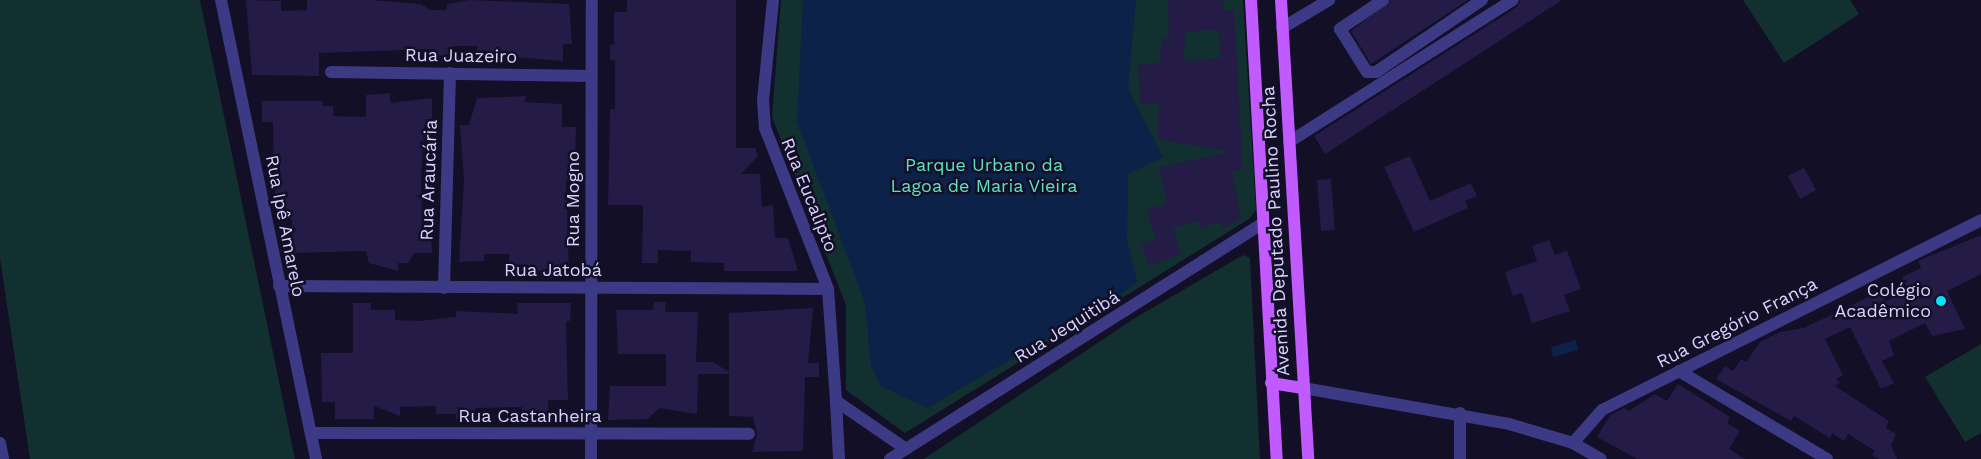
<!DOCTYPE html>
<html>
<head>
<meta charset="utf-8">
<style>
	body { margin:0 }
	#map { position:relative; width:1981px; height:459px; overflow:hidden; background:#130f26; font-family:"Work Sans",sans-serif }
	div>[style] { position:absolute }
	.green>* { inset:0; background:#12302f }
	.water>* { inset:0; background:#0c2248 }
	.building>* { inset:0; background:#241b47 }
	.minor>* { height:12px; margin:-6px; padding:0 6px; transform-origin:6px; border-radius:6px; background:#3d3a85 }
	.major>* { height:12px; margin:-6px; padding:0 6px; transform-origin:6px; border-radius:6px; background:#c25bff }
	.dots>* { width:14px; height:14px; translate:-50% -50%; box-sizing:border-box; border:2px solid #130f26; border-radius:50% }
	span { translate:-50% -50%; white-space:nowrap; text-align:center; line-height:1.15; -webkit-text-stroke:5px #130f26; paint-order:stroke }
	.street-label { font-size:18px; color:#d9d4ff }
	.park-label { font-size:18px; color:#5fe0c0 }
	.poi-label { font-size:18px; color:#d9d4ff }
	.right { translate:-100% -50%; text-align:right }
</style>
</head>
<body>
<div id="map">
	<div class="green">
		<div style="clip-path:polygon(0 0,200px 0,295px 459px,30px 459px,0 258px)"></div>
		<div style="clip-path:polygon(781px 0,1243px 0,1256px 210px,1249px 219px,905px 433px,846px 390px,846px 305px,772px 117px)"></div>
		<div style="clip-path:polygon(1743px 0,1850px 0,1859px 14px,1784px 63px)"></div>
		<div style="clip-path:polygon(1243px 255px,1250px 258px,1260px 459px,924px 459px,1135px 318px)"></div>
		<div style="clip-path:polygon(1981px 344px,1981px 433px,1965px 442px,1925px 377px)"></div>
	</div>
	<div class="water">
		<div style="clip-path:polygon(803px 0,1136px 0,1128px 89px,1163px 157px,1128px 174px,1127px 240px,1137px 281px,1117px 298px,927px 408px,881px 386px,871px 366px,865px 303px,797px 122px)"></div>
		<div style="clip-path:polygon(1576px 340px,1578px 350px,1553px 357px,1551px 347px)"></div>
	</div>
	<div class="building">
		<div style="clip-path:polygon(246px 0,281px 1px,281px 11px,307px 10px,307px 0,371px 0,420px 4px,431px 10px,447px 10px,447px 4px,469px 0,569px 4px,572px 44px,563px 44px,563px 61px,477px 54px,477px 46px,452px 46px,452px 56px,436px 56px,436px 49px,319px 53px,319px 76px,252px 75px)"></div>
		<div style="clip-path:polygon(627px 0,736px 0,736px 148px,755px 148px,758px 156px,741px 174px,760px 174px,762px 207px,773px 205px,775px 238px,788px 238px,798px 271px,724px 271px,724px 263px,691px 262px,691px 251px,658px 250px,658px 263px,642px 263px,643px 205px,608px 205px,610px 109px,615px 109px,615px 60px,610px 60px,610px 44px,614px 45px,614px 12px,627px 12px)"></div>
		<div style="clip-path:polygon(evenodd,1168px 0,1223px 0,1224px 11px,1234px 10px,1242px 154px,1241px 170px,1232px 171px,1241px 219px,1223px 228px,1220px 222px,1201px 228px,1199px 221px,1173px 228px,1181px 254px,1149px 266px,1141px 244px,1156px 239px,1146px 210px,1167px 204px,1159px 167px,1231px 152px,1158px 139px,1159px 103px,1141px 105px,1138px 65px,1159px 63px,1163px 38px,1169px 38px,1168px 0,1218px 29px,1221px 58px,1183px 61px,1186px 32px,1218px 29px)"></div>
		<div style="clip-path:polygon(1391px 0,1468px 0,1371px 64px,1351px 31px)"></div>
		<div style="clip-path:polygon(1521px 0,1562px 0,1325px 154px,1314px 136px,1517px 7px)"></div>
		<div style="clip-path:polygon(390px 93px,390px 103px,432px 98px,432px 119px,426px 119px,424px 127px,421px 180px,422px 223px,430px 223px,432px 253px,414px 253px,408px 263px,398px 263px,398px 271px,369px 263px,366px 251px,292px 253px,292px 219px,280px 220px,274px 185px,273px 122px,262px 122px,262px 101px,323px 101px,323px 106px,333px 106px,333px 116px,366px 117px,366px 95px)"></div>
		<div style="clip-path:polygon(526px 96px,525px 102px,562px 104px,562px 127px,576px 127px,575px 173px,566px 181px,569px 271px,528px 271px,528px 265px,509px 265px,509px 254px,484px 254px,484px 261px,459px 262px,464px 180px,460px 125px,469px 125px,477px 98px)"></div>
		<div style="clip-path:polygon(1410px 156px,1430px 201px,1471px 183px,1477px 196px,1465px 201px,1468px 208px,1414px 232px,1384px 167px)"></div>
		<div style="clip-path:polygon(1804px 168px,1816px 190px,1800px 199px,1788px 176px)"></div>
		<div style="clip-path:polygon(1331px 179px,1335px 230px,1321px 231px,1317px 180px)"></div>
		<div style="clip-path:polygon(1981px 235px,1981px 274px,1947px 291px,1965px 329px,1932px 336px,1925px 323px,1889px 341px,1894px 355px,1882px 361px,1894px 383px,1881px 389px,1850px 327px,1825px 339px,1843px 375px,1836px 379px,1840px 383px,1835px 386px,1889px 421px,1886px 428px,1896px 434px,1891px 445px,1897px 459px,1879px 459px,1872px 455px,1875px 451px,1848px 434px,1844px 441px,1832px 433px,1830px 438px,1794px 416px,1791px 421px,1716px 379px,1725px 366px,1733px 371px,1741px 359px,1746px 362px,1760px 342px,1780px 332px,1804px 328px,1879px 292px,1885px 302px,1909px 290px,1902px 277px,1921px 268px,1918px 261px)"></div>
		<div style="clip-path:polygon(1549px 240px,1555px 255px,1567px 251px,1581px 289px,1564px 295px,1570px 311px,1532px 323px,1522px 293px,1513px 296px,1505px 272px,1537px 261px,1532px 246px)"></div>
		<div style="clip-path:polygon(654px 302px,666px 302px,665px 312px,698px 312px,696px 362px,713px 362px,729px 372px,729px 313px,813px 308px,808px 363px,819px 363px,819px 377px,805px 377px,803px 451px,752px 452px,757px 434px,753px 417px,729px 416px,729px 374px,698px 374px,697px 414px,660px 408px,647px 419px,608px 420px,610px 386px,666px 386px,666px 354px,618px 354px,616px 310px,653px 310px)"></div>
		<div style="clip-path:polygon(353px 303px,371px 303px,371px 310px,395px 310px,395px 320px,420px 321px,456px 317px,456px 311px,518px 314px,517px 303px,571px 303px,570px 321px,566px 321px,568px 400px,548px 400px,548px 420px,522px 419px,522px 407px,476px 408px,469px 420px,456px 419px,456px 414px,436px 414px,436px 406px,400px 407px,400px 416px,374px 406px,374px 419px,335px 419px,335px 402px,322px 402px,321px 353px,353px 353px)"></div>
		<div style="clip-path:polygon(1678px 384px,1730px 417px,1727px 423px,1740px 431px,1729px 449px,1745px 459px,1637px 459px,1597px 437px,1610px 415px,1624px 408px,1629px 411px,1655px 394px,1667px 401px)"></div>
	</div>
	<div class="minor">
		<div style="left:221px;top:0;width:469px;rotate:78.3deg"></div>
		<div style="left:773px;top:0;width:100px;rotate:95.7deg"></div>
		<div style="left:763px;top:100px;width:28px;rotate:86deg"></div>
		<div style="left:765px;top:128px;width:173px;rotate:68.6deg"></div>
		<div style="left:828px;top:289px;width:112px;rotate:85.9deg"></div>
		<div style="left:836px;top:401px;width:85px;rotate:34.4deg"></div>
		<div style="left:1383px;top:0;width:52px;rotate:146deg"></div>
		<div style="left:1340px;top:29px;width:51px;rotate:57.9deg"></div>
		<div style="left:1367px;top:72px;width:9px"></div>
		<div style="left:1376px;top:72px;width:128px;rotate:-34.2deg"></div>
		<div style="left:1282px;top:28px;width:55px;rotate:-30.8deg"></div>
		<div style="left:331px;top:72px;width:260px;rotate:0.9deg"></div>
		<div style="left:1289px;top:142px;width:265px;rotate:-32.4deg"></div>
		<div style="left:279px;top:286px;width:549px;rotate:0.31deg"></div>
		<div style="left:444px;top:288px;width:215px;rotate:-88.4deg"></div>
		<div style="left:1679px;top:371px;width:172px;rotate:30.7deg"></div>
		<div style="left:1303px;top:388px;width:209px;rotate:9.9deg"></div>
		<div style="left:1509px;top:424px;width:67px;rotate:16.5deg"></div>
		<div style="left:1573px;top:443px;width:32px;rotate:30deg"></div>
		<div style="left:836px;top:401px;width:58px;rotate:87deg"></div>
		<div style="left:1460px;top:413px;width:46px;rotate:90deg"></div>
		<div style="left:311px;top:433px;width:438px;rotate:0.1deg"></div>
		<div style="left:0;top:443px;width:16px;rotate:79deg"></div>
		<div style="left:1573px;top:443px;width:44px;rotate:-48.7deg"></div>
		<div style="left:1602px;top:410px;width:424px;rotate:-26.6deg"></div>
		<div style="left:591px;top:459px;width:459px;rotate:-89.9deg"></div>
		<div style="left:890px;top:459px;width:440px;rotate:-32.3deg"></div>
	</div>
	<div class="major">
		<div style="left:1251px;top:0;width:460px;rotate:86.8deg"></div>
		<div style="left:1281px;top:0;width:460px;rotate:86.6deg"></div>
		<div style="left:1271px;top:383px;width:32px;rotate:9deg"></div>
	</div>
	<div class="dots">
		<div style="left:1941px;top:301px;background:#00e5ff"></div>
	</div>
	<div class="street-label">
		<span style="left:461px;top:56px;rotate:1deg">Rua Juazeiro</span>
		<span style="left:429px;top:180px;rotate:-88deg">Rua Araucária</span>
		<span style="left:809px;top:195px;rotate:68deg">Rua Eucalipto</span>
		<span style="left:573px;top:199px;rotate:-90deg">Rua Mogno</span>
		<span style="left:285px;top:226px;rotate:79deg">Rua Ipê Amarelo</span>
		<span style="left:1276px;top:231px;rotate:-93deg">Avenida Deputado Paulino Rocha</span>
		<span style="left:553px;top:270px">Rua Jatobá</span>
		<span style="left:1737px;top:323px;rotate:-27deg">Rua Gregório França</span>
		<span style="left:1067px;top:327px;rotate:-32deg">Rua Jequitibá</span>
		<span style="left:530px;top:416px">Rua Castanheira</span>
	</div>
	<div class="park-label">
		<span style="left:984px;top:176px">Parque Urbano da<br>Lagoa de Maria Vieira</span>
	</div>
	<div class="poi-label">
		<span class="right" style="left:1931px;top:301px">Colégio<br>Acadêmico</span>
	</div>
</div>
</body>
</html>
